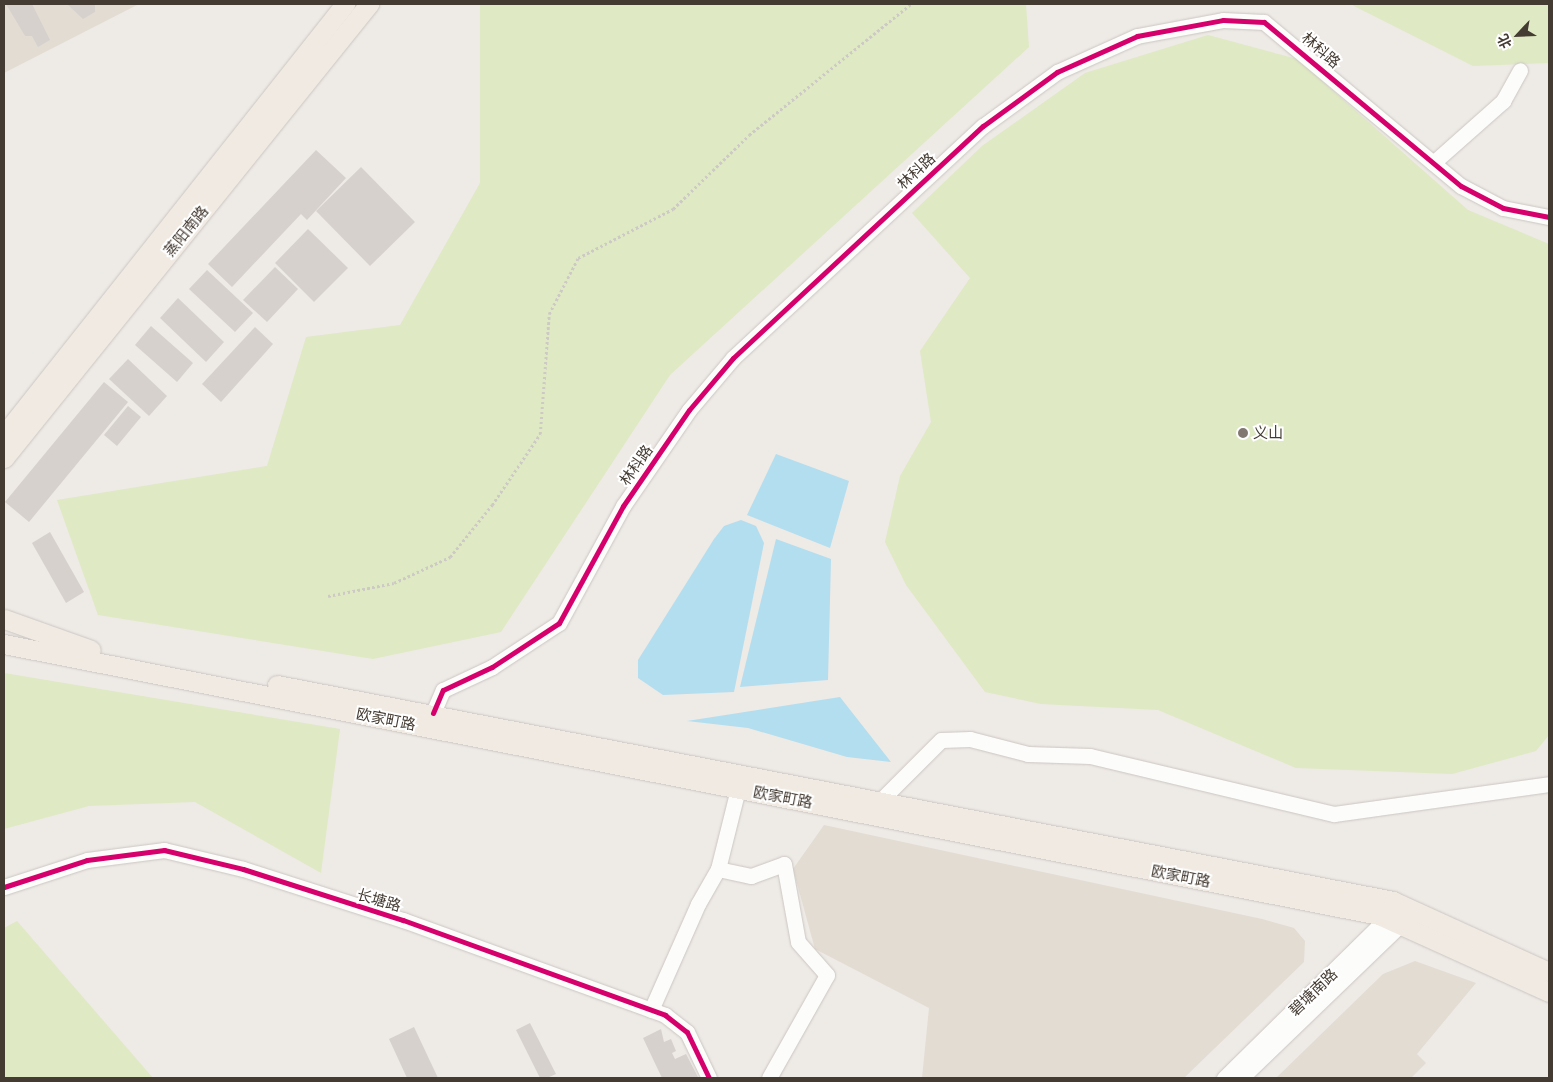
<!DOCTYPE html>
<html>
<head>
<meta charset="utf-8">
<style>
	body { margin:0 }
	#map { position:relative; width:1553px; height:1082px; overflow:hidden; background:#eeeae6; font-family:Manrope,"Noto Sans SC",sans-serif }
	div>[style] { position:absolute }
	.residential>* { inset:0; background:#e3dcd3 }
	.green>* { inset:0; background:#dfe9c4 }
	.water>* { inset:0; background:#b3deef }
	.building>* { inset:0; background:#d6d1cd }
	.path>* { height:2.5px; margin-top:-1.25px; transform-origin:0; background:repeating-linear-gradient(90deg,#cdcac6 0 2.5px,transparent 0 5px) }
	.roads { filter:drop-shadow(0 0 1px #cbc6c2) drop-shadow(0 0 1px #cbc6c2) }
	.minor>* { height:15px; margin:-7.5px; padding:0 7.5px; transform-origin:7.5px; border-radius:7.5px; background:#fcfcfb }
	.major>* { height:19px; margin:-9.5px; padding:0 9.5px; transform-origin:9.5px; border-radius:9.5px; background:#f0eae2 }
	.cycleway>* { height:5px; margin:-2.5px; padding:0 2.5px; transform-origin:2.5px; border-radius:2.5px; background:#d6006c }
	.dots>* { width:14px; height:14px; translate:-50% -50%; box-sizing:border-box; border:2px solid #fff; border-radius:50% }
	span { translate:-50% -50%; white-space:nowrap; text-align:center; line-height:1.15; -webkit-text-stroke:4px #fff; paint-order:stroke }
	.street-label { font-size:15px; color:#443b32 }
	.poi-label { font-size:15px; color:#443b32 }
	.left { translate:0 -50%; text-align:left }
	.frame { position:absolute; inset:0; border:5px solid #443b32; pointer-events:none }
	.north { position:absolute; left:1493px; top:10px; width:50px; height:50px; -webkit-text-stroke:4px #fff; paint-order:stroke; rotate:245deg; font-size:14px; font-weight:700; line-height:20px; text-align:center; color:#443b32 }
	.north::after { content:''; display:block; margin:auto; width:18px; height:22px; background:#443b32; clip-path:polygon(50% 0,100% 100%,50% 72%,0 100%) }
</style>
</head>
<body>
<div id="map">
	<div class="residential">
		<div style="clip-path:polygon(4px 4px,139px 4px,4px 73px)"></div>
		<div style="clip-path:polygon(824px 825px,1262px 919px,1294px 928px,1305px 941px,1304px 962px,1184px 1078px,922px 1078px,929px 1008px,815px 949px,793px 869px)"></div>
		<div style="clip-path:polygon(1415px 961px,1476px 983px,1417px 1054px,1426px 1063px,1411px 1078px,1276px 1078px,1383px 974px)"></div>
	</div>
	<div class="green">
		<div style="clip-path:polygon(480px 4px,1026px 4px,1029px 47px,670px 375px,501px 632px,373px 659px,98px 615px,57px 500px,267px 466px,306px 337px,400px 325px,480px 183px)"></div>
		<div style="clip-path:polygon(1350px 4px,1549px 4px,1549px 63px,1473px 66px)"></div>
		<div style="clip-path:polygon(1208px 35px,1297px 59px,1468px 210px,1549px 244px,1549px 735px,1536px 751px,1452px 774px,1296px 768px,1158px 710px,1041px 704px,985px 692px,906px 585px,885px 542px,900px 476px,931px 422px,920px 351px,970px 278px,912px 213px,982px 146px,1085px 73px)"></div>
		<div style="clip-path:polygon(4px 673px,340px 729px,321px 873px,195px 802px,89px 806px,4px 829px)"></div>
		<div style="clip-path:polygon(17px 921px,153px 1078px,4px 1078px,4px 928px)"></div>
	</div>
	<div class="water">
		<div style="clip-path:polygon(776px 454px,849px 481px,830px 548px,747px 515px)"></div>
		<div style="clip-path:polygon(741px 520px,756px 526px,764px 543px,734px 692px,663px 695px,638px 678px,638px 660px,714px 539px,724px 526px)"></div>
		<div style="clip-path:polygon(776px 539px,831px 559px,828px 680px,740px 687px)"></div>
		<div style="clip-path:polygon(840px 697px,891px 762px,847px 757px,748px 728px,687px 721px)"></div>
	</div>
	<div class="building">
		<div style="clip-path:polygon(6px 4px,32px 4px,50px 40px,38px 47px,32px 36px,25px 36px)"></div>
		<div style="clip-path:polygon(67px 4px,95px 4px,95px 12px,83px 19px)"></div>
		<div style="clip-path:polygon(316px 150px,346px 178px,307px 220px,301px 214px,232px 287px,208px 264px)"></div>
		<div style="clip-path:polygon(361px 167px,415px 222px,370px 266px,316px 211px)"></div>
		<div style="clip-path:polygon(308px 229px,348px 268px,314px 302px,275px 263px)"></div>
		<div style="clip-path:polygon(275px 267px,298px 289px,267px 322px,243px 300px)"></div>
		<div style="clip-path:polygon(207px 270px,253px 313px,235px 332px,189px 289px)"></div>
		<div style="clip-path:polygon(178px 298px,224px 342px,206px 362px,160px 318px)"></div>
		<div style="clip-path:polygon(151px 326px,193px 363px,177px 382px,135px 345px)"></div>
		<div style="clip-path:polygon(255px 327px,273px 344px,221px 402px,202px 384px)"></div>
		<div style="clip-path:polygon(128px 359px,167px 396px,149px 416px,109px 379px)"></div>
		<div style="clip-path:polygon(104px 382px,128px 402px,29px 522px,5px 502px)"></div>
		<div style="clip-path:polygon(128px 406px,141px 417px,117px 446px,104px 435px)"></div>
		<div style="clip-path:polygon(50px 532px,84px 592px,66px 603px,32px 543px)"></div>
		<div style="clip-path:polygon(530px 1023px,556px 1074px,547px 1078px,540px 1078px,516px 1030px)"></div>
		<div style="clip-path:polygon(414px 1027px,438px 1078px,407px 1078px,389px 1039px)"></div>
		<div style="clip-path:polygon(661px 1029px,664px 1042px,671px 1039px,676px 1051px,672px 1053px,675px 1059px,686px 1054px,698px 1077px,662px 1078px,643px 1038px)"></div>
	</div>
	<div class="path">
		<div style="left:328px;top:596px;width:67px;rotate:-11.1deg"></div>
		<div style="left:394px;top:583px;width:62px;rotate:-24.9deg"></div>
		<div style="left:450px;top:557px;width:67px;rotate:-51.1deg"></div>
		<div style="left:492px;top:505px;width:86px;rotate:-55.9deg"></div>
		<div style="left:540px;top:434px;width:120px;rotate:-85.7deg"></div>
		<div style="left:549px;top:314px;width:63px;rotate:-62.6deg"></div>
		<div style="left:578px;top:258px;width:107px;rotate:-27.3deg"></div>
		<div style="left:673px;top:209px;width:106px;rotate:-44.2deg"></div>
		<div style="left:749px;top:135px;width:208px;rotate:-39deg"></div>
	</div>
	<div class="roads">
		<div class="minor">
			<div style="left:1433px;top:163px;width:94px;rotate:-41.5deg"></div>
			<div style="left:1503px;top:101px;width:35px;rotate:-61deg"></div>
			<div style="left:433px;top:713px;width:25px;rotate:-67deg"></div>
			<div style="left:443px;top:690px;width:54px;rotate:-25.1deg"></div>
			<div style="left:492px;top:667px;width:80px;rotate:-33.3deg"></div>
			<div style="left:559px;top:623px;width:133px;rotate:-61.3deg"></div>
			<div style="left:623px;top:506px;width:116px;rotate:-55.5deg"></div>
			<div style="left:689px;top:410px;width:68px;rotate:-49.8deg"></div>
			<div style="left:733px;top:358px;width:341px;rotate:-42.9deg"></div>
			<div style="left:983px;top:126px;width:92px;rotate:-36.1deg"></div>
			<div style="left:1057px;top:72px;width:88px;rotate:-24.2deg"></div>
			<div style="left:1137px;top:36px;width:87px;rotate:-10.5deg"></div>
			<div style="left:1223px;top:20px;width:41px;rotate:2.8deg"></div>
			<div style="left:1264px;top:22px;width:256px;rotate:39.8deg"></div>
			<div style="left:1461px;top:186px;width:47px;rotate:27.6deg"></div>
			<div style="left:1503px;top:208px;width:47px;rotate:11.1deg"></div>
			<div style="left:881px;top:800px;width:85px;rotate:-45deg"></div>
			<div style="left:941px;top:740px;width:29px;rotate:-2deg"></div>
			<div style="left:970px;top:739px;width:60px;rotate:14.5deg"></div>
			<div style="left:1028px;top:754px;width:62px;rotate:1.8deg"></div>
			<div style="left:1090px;top:756px;width:251px;rotate:13.4deg"></div>
			<div style="left:1334px;top:814px;width:217px;rotate:-7.9deg"></div>
			<div style="left:718px;top:869px;width:34px;rotate:12deg"></div>
			<div style="left:751px;top:876px;width:35px;rotate:-20deg"></div>
			<div style="left:784px;top:864px;width:79px;rotate:79.8deg"></div>
			<div style="left:798px;top:942px;width:44px;rotate:48.7deg"></div>
			<div style="left:827px;top:975px;width:118px;rotate:119.4deg"></div>
			<div style="left:4px;top:887px;width:87px;rotate:-18deg"></div>
			<div style="left:87px;top:860px;width:78px;rotate:-7.4deg"></div>
			<div style="left:164px;top:850px;width:81px;rotate:13.5deg"></div>
			<div style="left:243px;top:869px;width:168px;rotate:17.7deg"></div>
			<div style="left:403px;top:920px;width:279px;rotate:19.9deg"></div>
			<div style="left:665px;top:1015px;width:28px;rotate:38deg"></div>
			<div style="left:687px;top:1032px;width:51px;rotate:64.4deg"></div>
			<div style="left:651px;top:1010px;width:116px;rotate:-66.1deg"></div>
			<div style="left:698px;top:904px;width:40px;rotate:-60.3deg"></div>
			<div style="left:718px;top:869px;width:82px;rotate:-76deg"></div>
			<div style="left:1224px;top:1078px;width:238px;rotate:-44.5deg"></div>
			<div style="left:1241px;top:1078px;width:231px;rotate:-43.9deg"></div>
		</div>
		<div class="major">
			<div style="left:4px;top:435px;width:550px;rotate:-51.65deg"></div>
			<div style="left:4px;top:458px;width:583px;rotate:-51.2deg"></div>
			<div style="left:4px;top:619px;width:92px;rotate:19.6deg"></div>
			<div style="left:4px;top:644px;width:1401px;rotate:11.15deg"></div>
			<div style="left:1379px;top:915px;width:187px;rotate:24.4deg"></div>
			<div style="left:277px;top:685px;width:1137px;rotate:10.95deg"></div>
			<div style="left:1393px;top:901px;width:171px;rotate:24.5deg"></div>
		</div>
	</div>
	<div class="cycleway">
		<div style="left:433px;top:713px;width:25px;rotate:-67deg"></div>
		<div style="left:443px;top:690px;width:54px;rotate:-25.1deg"></div>
		<div style="left:492px;top:667px;width:80px;rotate:-33.3deg"></div>
		<div style="left:559px;top:623px;width:133px;rotate:-61.3deg"></div>
		<div style="left:623px;top:506px;width:116px;rotate:-55.5deg"></div>
		<div style="left:689px;top:410px;width:68px;rotate:-49.8deg"></div>
		<div style="left:733px;top:358px;width:341px;rotate:-42.9deg"></div>
		<div style="left:983px;top:126px;width:92px;rotate:-36.1deg"></div>
		<div style="left:1057px;top:72px;width:88px;rotate:-24.2deg"></div>
		<div style="left:1137px;top:36px;width:87px;rotate:-10.5deg"></div>
		<div style="left:1223px;top:20px;width:41px;rotate:2.8deg"></div>
		<div style="left:1264px;top:22px;width:256px;rotate:39.8deg"></div>
		<div style="left:1461px;top:186px;width:47px;rotate:27.6deg"></div>
		<div style="left:1503px;top:208px;width:47px;rotate:11.1deg"></div>
		<div style="left:4px;top:887px;width:87px;rotate:-18deg"></div>
		<div style="left:87px;top:860px;width:78px;rotate:-7.4deg"></div>
		<div style="left:164px;top:850px;width:81px;rotate:13.5deg"></div>
		<div style="left:243px;top:869px;width:168px;rotate:17.7deg"></div>
		<div style="left:403px;top:920px;width:279px;rotate:19.9deg"></div>
		<div style="left:665px;top:1015px;width:28px;rotate:38deg"></div>
		<div style="left:687px;top:1032px;width:51px;rotate:64.4deg"></div>
	</div>
	<div class="dots">
		<div style="left:1243px;top:433px;background:#807871"></div>
	</div>
	<div class="street-label">
		<span style="left:1321px;top:50px;rotate:41deg">林科路</span>
		<span style="left:916px;top:171px;rotate:-43deg">林科路</span>
		<span style="left:186px;top:231px;rotate:-51deg">蒸阳南路</span>
		<span style="left:636px;top:465px;rotate:-55deg">林科路</span>
		<span style="left:386px;top:719px;rotate:11deg">欧家町路</span>
		<span style="left:783px;top:797px;rotate:11deg">欧家町路</span>
		<span style="left:1181px;top:876px;rotate:11deg">欧家町路</span>
		<span style="left:379px;top:900px;rotate:16deg">长塘路</span>
		<span style="left:1313px;top:992px;rotate:-44deg">碧塘南路</span>
	</div>
	<div class="poi-label">
		<span class="left" style="left:1253px;top:433px">义山</span>
	</div>
	<div class="frame"></div>
	<div class="north">北</div>
</div>
</body>
</html>
